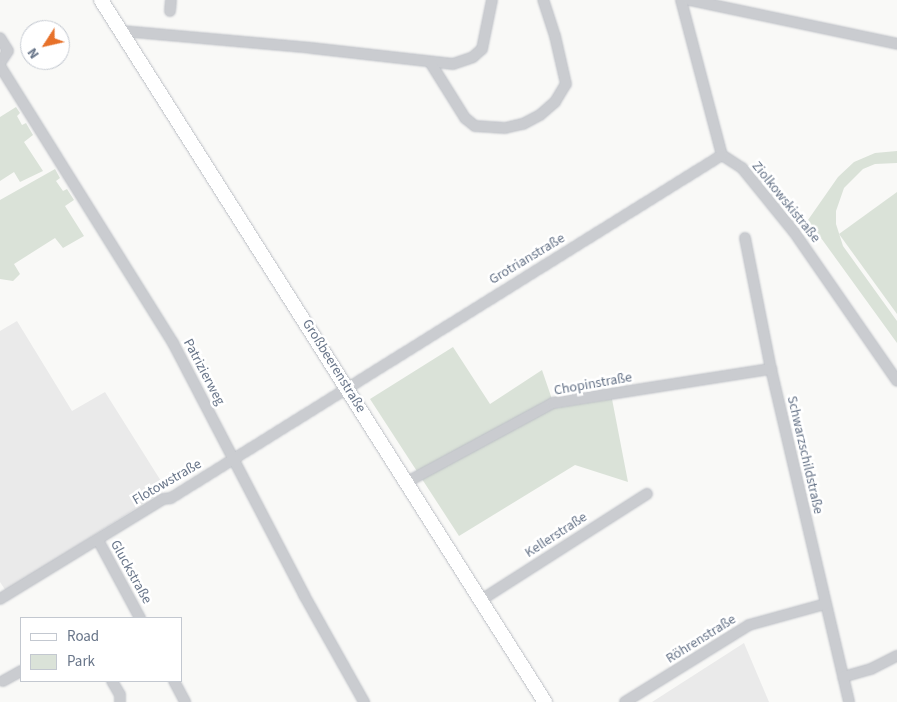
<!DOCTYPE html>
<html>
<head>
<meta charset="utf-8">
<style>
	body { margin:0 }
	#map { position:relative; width:897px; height:702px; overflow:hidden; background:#f9f9f7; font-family:"Source Sans 3",sans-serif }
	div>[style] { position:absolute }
	.built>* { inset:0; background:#eaeaea }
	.green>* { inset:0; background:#dae2d8 }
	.roads { filter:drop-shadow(0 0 1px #bcbfc5) drop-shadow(0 0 1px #bcbfc5) }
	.street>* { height:10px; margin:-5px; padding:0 5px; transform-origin:5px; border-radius:5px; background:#caccd0 }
	.secondary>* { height:14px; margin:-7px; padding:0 7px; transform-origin:7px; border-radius:7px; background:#fff }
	span { translate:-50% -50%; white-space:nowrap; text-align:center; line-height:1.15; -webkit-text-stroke:5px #fff; paint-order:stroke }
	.street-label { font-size:14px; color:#687589 }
	.legend { position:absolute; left:20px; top:617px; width:162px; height:65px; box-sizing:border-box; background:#fff; border:1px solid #c3c8d0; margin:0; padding:6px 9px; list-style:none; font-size:15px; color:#687589 }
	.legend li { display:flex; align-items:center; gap:10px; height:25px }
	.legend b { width:25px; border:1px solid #c3c8d0 }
	.north { position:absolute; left:20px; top:20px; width:50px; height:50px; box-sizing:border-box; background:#fff; border:1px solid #c3c8d0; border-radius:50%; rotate:235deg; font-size:14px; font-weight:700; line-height:20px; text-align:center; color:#687589 }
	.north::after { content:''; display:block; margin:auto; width:18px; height:22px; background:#e7712a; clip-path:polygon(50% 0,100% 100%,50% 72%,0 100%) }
</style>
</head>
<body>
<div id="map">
	<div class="built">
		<div style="clip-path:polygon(17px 321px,72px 411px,105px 392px,166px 489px,6px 591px,0 582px,0 331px)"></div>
		<div style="clip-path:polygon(744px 643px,769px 702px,652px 702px)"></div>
	</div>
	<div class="green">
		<div style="clip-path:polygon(16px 107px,20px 113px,17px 116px,22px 125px,26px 123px,33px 135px,24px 142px,43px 171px,20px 182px,14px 172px,0 181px,0 117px)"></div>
		<div style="clip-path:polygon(897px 151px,897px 163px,875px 164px,863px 169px,844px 188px,836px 211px,836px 224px,843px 246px,897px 321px,897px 343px,808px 220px,838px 177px,854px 162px,875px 153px)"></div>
		<div style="clip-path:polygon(55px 169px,60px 178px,56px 181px,63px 191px,67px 189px,74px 200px,65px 206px,84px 236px,63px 248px,55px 238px,14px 264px,20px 274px,13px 281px,0 279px,0 200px)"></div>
		<div style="clip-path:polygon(897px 192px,897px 314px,839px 234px)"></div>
		<div style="clip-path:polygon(453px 347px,490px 404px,542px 370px,555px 408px,612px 399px,628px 482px,575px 465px,459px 536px,370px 399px)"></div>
	</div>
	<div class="roads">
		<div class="street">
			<div style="left:681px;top:0;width:160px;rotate:75.2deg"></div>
			<div style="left:722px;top:155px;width:24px;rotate:33deg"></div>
			<div style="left:742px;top:168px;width:82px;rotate:50.9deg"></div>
			<div style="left:794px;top:232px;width:181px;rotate:55.3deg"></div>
			<div style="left:689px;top:0;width:213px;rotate:11.9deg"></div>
			<div style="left:170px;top:11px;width:11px;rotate:-85deg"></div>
			<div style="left:122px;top:31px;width:190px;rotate:5.1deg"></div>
			<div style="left:311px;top:48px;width:143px;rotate:6.4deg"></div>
			<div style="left:453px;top:64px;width:21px;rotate:-19deg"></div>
			<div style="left:473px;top:57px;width:12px;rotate:-42deg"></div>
			<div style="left:482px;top:49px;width:50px;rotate:-78.5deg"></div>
			<div style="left:0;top:38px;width:15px;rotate:58deg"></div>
			<div style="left:8px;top:51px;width:14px;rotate:124deg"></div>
			<div style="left:430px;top:62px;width:66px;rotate:58deg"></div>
			<div style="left:465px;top:118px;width:13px;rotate:39deg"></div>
			<div style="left:475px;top:126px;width:30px;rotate:4deg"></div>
			<div style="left:505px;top:128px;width:18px;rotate:-13deg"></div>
			<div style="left:523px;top:124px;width:19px;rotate:-28deg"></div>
			<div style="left:540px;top:115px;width:20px;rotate:-41deg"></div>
			<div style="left:555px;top:102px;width:21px;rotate:-59deg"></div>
			<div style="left:566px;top:84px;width:49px;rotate:-102.9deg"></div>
			<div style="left:555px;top:36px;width:38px;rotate:-108deg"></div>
			<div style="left:0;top:66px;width:327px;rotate:58deg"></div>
			<div style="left:173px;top:343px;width:284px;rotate:62.5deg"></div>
			<div style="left:304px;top:595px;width:123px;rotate:60.7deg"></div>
			<div style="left:745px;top:238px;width:134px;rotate:78.8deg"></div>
			<div style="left:771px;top:369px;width:342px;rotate:76.8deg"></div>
			<div style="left:407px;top:482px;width:166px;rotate:-28.4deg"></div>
			<div style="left:553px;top:403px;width:221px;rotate:-8.9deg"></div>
			<div style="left:98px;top:540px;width:89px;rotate:61.7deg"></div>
			<div style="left:0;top:599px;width:191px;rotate:-31.5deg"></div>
			<div style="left:163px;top:499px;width:8px;rotate:-7deg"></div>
			<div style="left:171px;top:498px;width:649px;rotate:-31.9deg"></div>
			<div style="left:481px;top:600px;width:197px;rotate:-32.6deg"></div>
			<div style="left:843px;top:677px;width:29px;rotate:-16deg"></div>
			<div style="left:871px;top:669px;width:29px;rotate:-27deg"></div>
			<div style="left:3px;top:681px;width:21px;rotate:-29deg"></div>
			<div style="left:112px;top:681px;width:16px;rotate:60deg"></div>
			<div style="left:120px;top:695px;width:7px;rotate:90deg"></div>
			<div style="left:174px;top:681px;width:24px;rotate:62deg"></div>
			<div style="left:625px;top:702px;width:146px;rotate:-31.8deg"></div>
			<div style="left:749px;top:625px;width:79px;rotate:-15.4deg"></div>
		</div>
		<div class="secondary">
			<div style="left:101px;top:0;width:831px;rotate:57.69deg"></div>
		</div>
	</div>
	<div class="street-label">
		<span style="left:786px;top:202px;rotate:51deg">Ziolkowskistraße</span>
		<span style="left:527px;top:259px;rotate:-31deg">Grotrianstraße</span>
		<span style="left:334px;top:366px;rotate:58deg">Großbeerenstraße</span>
		<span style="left:204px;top:372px;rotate:62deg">Patrizierweg</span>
		<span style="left:593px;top:384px;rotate:-10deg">Chopinstraße</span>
		<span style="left:805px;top:455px;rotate:77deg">Schwarzschildstraße</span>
		<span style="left:167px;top:482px;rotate:-30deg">Flotowstraße</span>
		<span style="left:556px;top:535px;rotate:-33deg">Kellerstraße</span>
		<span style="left:131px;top:572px;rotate:61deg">Gluckstraße</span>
		<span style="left:701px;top:639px;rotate:-32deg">Röhrenstraße</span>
	</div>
	<ul class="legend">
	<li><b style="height:6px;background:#fff"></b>Road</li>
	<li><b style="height:14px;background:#dae2d8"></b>Park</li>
	</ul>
	<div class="north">N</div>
</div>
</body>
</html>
